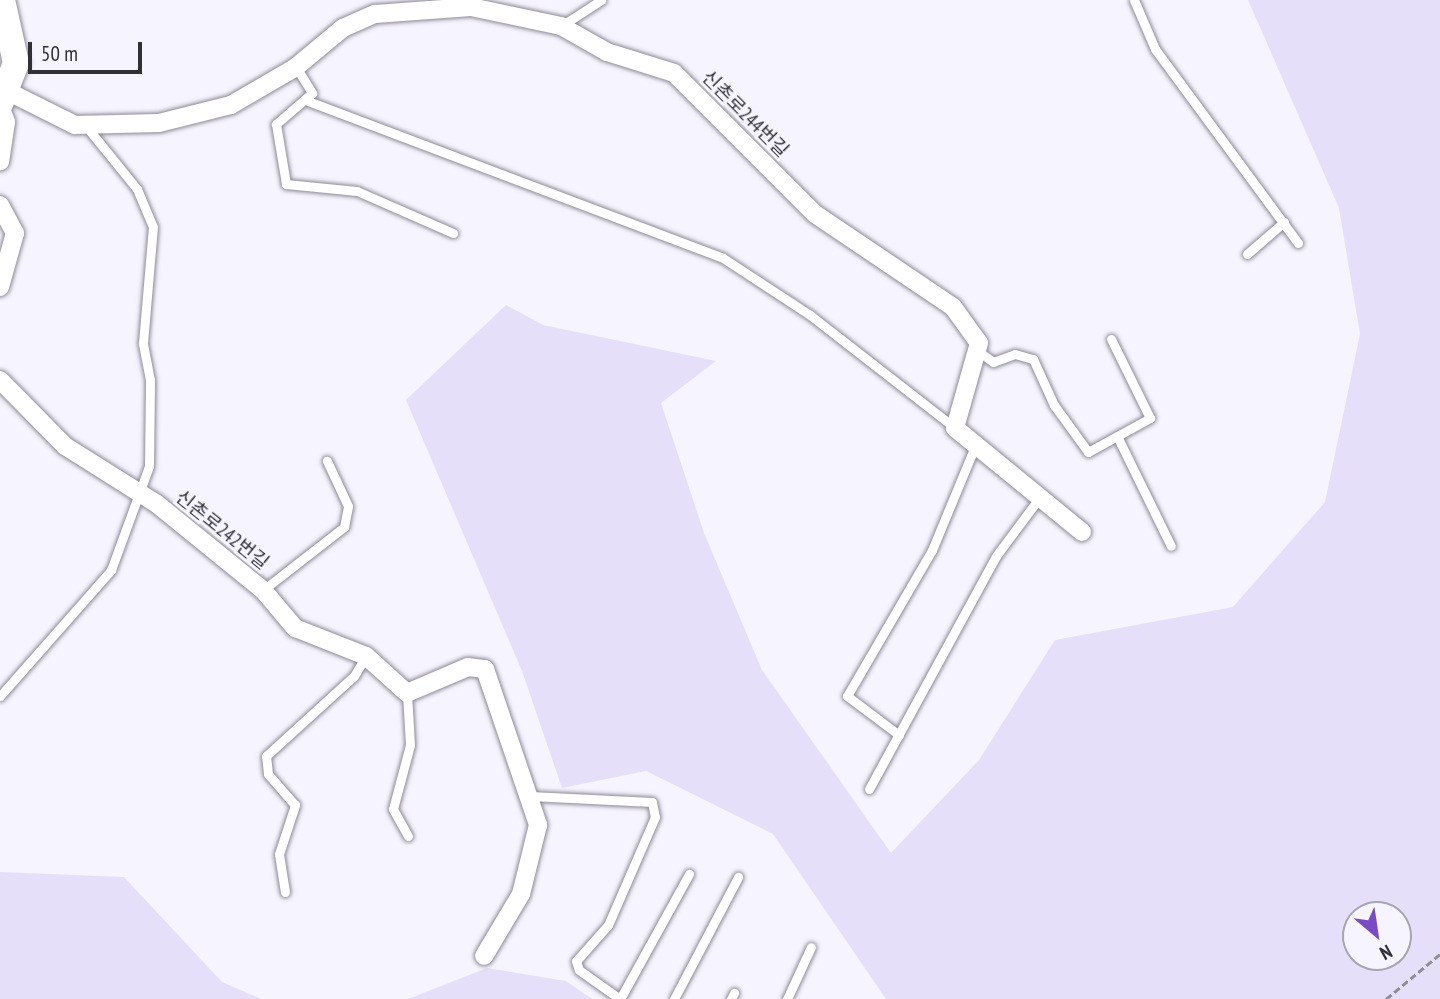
<!DOCTYPE html>
<html>
<head>
<meta charset="utf-8">
<style>
	body { margin:0 }
	#map { position:relative; width:1440px; height:999px; overflow:hidden; background:#f6f4fe; font-family:"PT Sans Narrow","Noto Sans KR",sans-serif }
	div>[style] { position:absolute }
	.green>* { inset:0; background:#e6dffa }
	.path>* { height:2.5px; margin-top:-1.25px; transform-origin:0; background:repeating-linear-gradient(90deg,#8f8e95 0 7px,transparent 0 10.5px) }
	.roads { filter:drop-shadow(0 0 2px #8d8a96) drop-shadow(0 0 2px #8d8a96) }
	.lane>* { height:9px; margin:-4.5px; padding:0 4.5px; transform-origin:4.5px; border-radius:4.5px; background:#fff }
	.street>* { height:18px; margin:-9px; padding:0 9px; transform-origin:9px; border-radius:9px; background:#fff }
	.secondary>* { height:26px; margin:-13px; padding:0 13px; transform-origin:13px; border-radius:13px; background:#fff }
	span { translate:-50% -50%; white-space:nowrap; text-align:center; line-height:1.15; -webkit-text-stroke:6px #f6f4fe; paint-order:stroke }
	.street-label { font-size:19px; color:#313035 }
	.north { position:absolute; left:1342px; top:901px; width:70px; height:70px; box-sizing:border-box; background:#f6f4fe; border:2px solid #a7a6ae; border-radius:50%; rotate:151deg; font-size:19px; font-weight:700; line-height:28px; text-align:center; color:#313035 }
	.north::after { content:''; display:block; margin:auto; width:24px; height:32px; background:#794bc4; clip-path:polygon(50% 0,100% 100%,50% 72%,0 100%) }
	.scale { position:absolute; left:28px; top:42px; width:114px; height:32px; box-sizing:border-box; border:4px solid #313035; border-top:0; padding-left:9px; font-size:21px; line-height:24px; white-space:nowrap; color:#313035; -webkit-text-stroke:5px #f6f4fe; paint-order:stroke }
</style>
</head>
<body>
<div id="map">
	<div class="green">
		<div style="clip-path:polygon(evenodd,1248px 0,1440px 0,1440px 999px,886px 999px,773px 834px,646px 771px,562px 788px,522px 671px,406px 400px,506px 305px,543px 325px,716px 361px,661px 403px,704px 533px,762px 670px,891px 853px,979px 760px,1055px 640px,1233px 607px,1325px 502px,1360px 334px,1339px 208px,1248px 0,1398px 915px,1398px 957px,1356px 957px,1356px 915px,1398px 915px)"></div>
		<div style="clip-path:polygon(0 872px,124px 877px,222px 982px,261px 999px,0 999px)"></div>
		<div style="clip-path:polygon(487px 968px,566px 981px,592px 999px,408px 999px)"></div>
	</div>
	<div class="path">
		<div style="left:1386px;top:999px;width:70px;rotate:-39.8deg"></div>
	</div>
	<div class="roads">
		<div class="lane">
			<div style="left:1134px;top:0;width:53px;rotate:66.8deg"></div>
			<div style="left:1155px;top:49px;width:241px;rotate:53.6deg"></div>
			<div style="left:561px;top:26px;width:48px;rotate:-33deg"></div>
			<div style="left:296px;top:67px;width:31px;rotate:58deg"></div>
			<div style="left:312px;top:93px;width:48px;rotate:139.3deg"></div>
			<div style="left:276px;top:124px;width:61px;rotate:80.5deg"></div>
			<div style="left:286px;top:184px;width:71px;rotate:5.6deg"></div>
			<div style="left:357px;top:191px;width:105px;rotate:23.6deg"></div>
			<div style="left:308px;top:101px;width:444px;rotate:20.7deg"></div>
			<div style="left:723px;top:258px;width:104px;rotate:33.2deg"></div>
			<div style="left:810px;top:315px;width:184px;rotate:37.9deg"></div>
			<div style="left:1247px;top:254px;width:49px;rotate:-40.9deg"></div>
			<div style="left:978px;top:351px;width:19px;rotate:36deg"></div>
			<div style="left:993px;top:362px;width:23px;rotate:-20deg"></div>
			<div style="left:1015px;top:354px;width:19px;rotate:16deg"></div>
			<div style="left:1033px;top:359px;width:51px;rotate:65.5deg"></div>
			<div style="left:1054px;top:405px;width:58px;rotate:54.1deg"></div>
			<div style="left:1088px;top:452px;width:71px;rotate:-28.7deg"></div>
			<div style="left:1150px;top:418px;width:88px;rotate:-116.3deg"></div>
			<div style="left:1118px;top:438px;width:120px;rotate:63.9deg"></div>
			<div style="left:263px;top:590px;width:103px;rotate:-37.9deg"></div>
			<div style="left:344px;top:527px;width:21px;rotate:-79deg"></div>
			<div style="left:348px;top:506px;width:50px;rotate:-115deg"></div>
			<div style="left:407px;top:693px;width:52px;rotate:86.7deg"></div>
			<div style="left:410px;top:745px;width:66px;rotate:104.9deg"></div>
			<div style="left:393px;top:809px;width:31px;rotate:61deg"></div>
			<div style="left:0;top:696px;width:168px;rotate:-48.6deg"></div>
			<div style="left:111px;top:570px;width:111px;rotate:-69.9deg"></div>
			<div style="left:149px;top:466px;width:86px;rotate:-89.3deg"></div>
			<div style="left:150px;top:380px;width:38px;rotate:-101deg"></div>
			<div style="left:143px;top:343px;width:116px;rotate:-85.1deg"></div>
			<div style="left:153px;top:227px;width:41px;rotate:-112.8deg"></div>
			<div style="left:137px;top:189px;width:81px;rotate:-129deg"></div>
			<div style="left:899px;top:735px;width:65px;rotate:-143.1deg"></div>
			<div style="left:847px;top:696px;width:169px;rotate:-59.8deg"></div>
			<div style="left:932px;top:550px;width:113px;rotate:-67.5deg"></div>
			<div style="left:869px;top:789px;width:265px;rotate:-61.4deg"></div>
			<div style="left:996px;top:556px;width:74px;rotate:-53.3deg"></div>
			<div style="left:530px;top:796px;width:122px;rotate:2.8deg"></div>
			<div style="left:652px;top:802px;width:15px;rotate:79deg"></div>
			<div style="left:655px;top:817px;width:118px;rotate:113.5deg"></div>
			<div style="left:608px;top:925px;width:48px;rotate:131.6deg"></div>
			<div style="left:576px;top:961px;width:9px;rotate:72deg"></div>
			<div style="left:579px;top:970px;width:50px;rotate:35.3deg"></div>
			<div style="left:285px;top:892px;width:38px;rotate:-99deg"></div>
			<div style="left:279px;top:854px;width:52px;rotate:-71.9deg"></div>
			<div style="left:295px;top:805px;width:41px;rotate:-131.1deg"></div>
			<div style="left:268px;top:774px;width:18px;rotate:-96deg"></div>
			<div style="left:266px;top:756px;width:119px;rotate:-42.3deg"></div>
			<div style="left:354px;top:676px;width:23px;rotate:-59deg"></div>
			<div style="left:620px;top:999px;width:143px;rotate:-61.1deg"></div>
			<div style="left:674px;top:999px;width:138px;rotate:-62.3deg"></div>
			<div style="left:731px;top:999px;width:7px;rotate:-63deg"></div>
			<div style="left:787px;top:999px;width:57px;rotate:-65.2deg"></div>
		</div>
		<div class="street">
			<div style="left:9px;top:92px;width:74px;rotate:26.6deg"></div>
			<div style="left:75px;top:125px;width:84px;rotate:-1.4deg"></div>
			<div style="left:159px;top:123px;width:74px;rotate:-14deg"></div>
			<div style="left:231px;top:105px;width:75px;rotate:-30.3deg"></div>
			<div style="left:296px;top:67px;width:61px;rotate:-39.7deg"></div>
			<div style="left:343px;top:28px;width:35px;rotate:-24deg"></div>
			<div style="left:375px;top:14px;width:96px;rotate:-4.2deg"></div>
			<div style="left:471px;top:7px;width:92px;rotate:11.9deg"></div>
			<div style="left:561px;top:26px;width:53px;rotate:29.5deg"></div>
			<div style="left:607px;top:52px;width:70px;rotate:17.4deg"></div>
			<div style="left:674px;top:73px;width:199px;rotate:45deg"></div>
			<div style="left:815px;top:214px;width:166px;rotate:34deg"></div>
			<div style="left:953px;top:307px;width:44px;rotate:54.2deg"></div>
			<div style="left:979px;top:343px;width:88px;rotate:105.8deg"></div>
			<div style="left:955px;top:428px;width:164px;rotate:39.3deg"></div>
			<div style="left:0;top:106px;width:17px;rotate:69deg"></div>
			<div style="left:6px;top:122px;width:40px;rotate:98.5deg"></div>
			<div style="left:0;top:205px;width:32px;rotate:62deg"></div>
			<div style="left:15px;top:233px;width:56px;rotate:105.5deg"></div>
			<div style="left:0;top:380px;width:93px;rotate:45.4deg"></div>
			<div style="left:65px;top:446px;width:109px;rotate:32.2deg"></div>
			<div style="left:157px;top:504px;width:136px;rotate:39.1deg"></div>
			<div style="left:263px;top:590px;width:50px;rotate:49.9deg"></div>
			<div style="left:295px;top:628px;width:76px;rotate:21.5deg"></div>
			<div style="left:366px;top:656px;width:55px;rotate:42.1deg"></div>
			<div style="left:407px;top:693px;width:66px;rotate:-23.1deg"></div>
			<div style="left:468px;top:667px;width:17px;rotate:7deg"></div>
			<div style="left:485px;top:669px;width:165px;rotate:71.2deg"></div>
			<div style="left:538px;top:825px;width:71px;rotate:103.8deg"></div>
			<div style="left:521px;top:894px;width:72px;rotate:120.8deg"></div>
		</div>
		<div class="secondary">
			<div style="left:0;top:104px;width:44px;rotate:-68.7deg"></div>
			<div style="left:16px;top:63px;width:65px;rotate:-102.5deg"></div>
		</div>
	</div>
	<div class="street-label">
		<span style="left:745px;top:114px;rotate:45deg">신촌로244번길</span>
		<span style="left:222px;top:530px;rotate:39deg">신촌로242번길</span>
	</div>
	<div class="north">N</div>
	<div class="scale">50 m</div>
</div>
</body>
</html>
